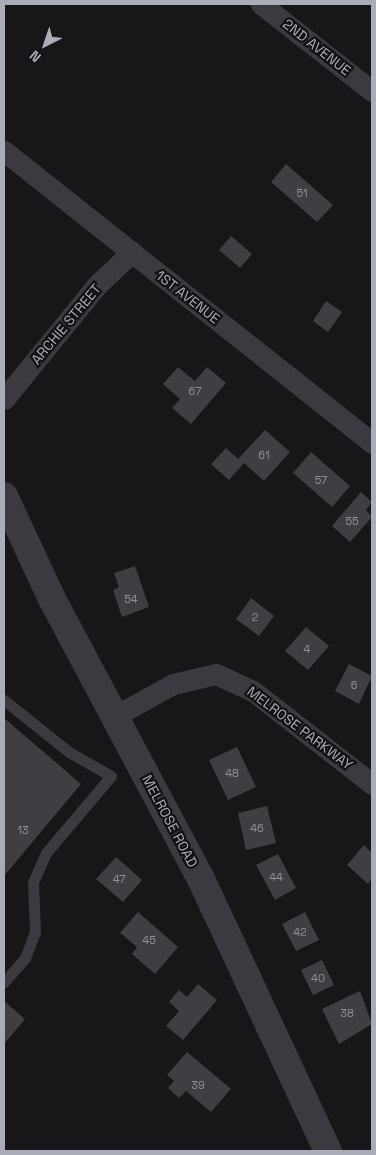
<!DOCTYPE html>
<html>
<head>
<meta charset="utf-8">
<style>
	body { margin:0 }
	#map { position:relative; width:376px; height:1155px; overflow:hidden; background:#171719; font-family:"Space Grotesk",sans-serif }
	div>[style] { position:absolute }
	.building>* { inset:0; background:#3f3f43 }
	.service>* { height:11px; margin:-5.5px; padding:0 5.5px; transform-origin:5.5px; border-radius:5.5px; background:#3a3a40 }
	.minor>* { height:21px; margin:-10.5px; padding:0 10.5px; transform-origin:10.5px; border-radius:10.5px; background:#3a3a40 }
	.tertiary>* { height:28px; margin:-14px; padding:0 14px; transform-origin:14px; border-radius:14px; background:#3a3a40 }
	span { translate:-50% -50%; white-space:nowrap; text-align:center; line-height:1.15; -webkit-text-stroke:4.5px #121214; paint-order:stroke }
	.number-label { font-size:11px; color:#8f919b }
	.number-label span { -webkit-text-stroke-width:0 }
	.street-label { font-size:14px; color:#aaacb8 }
	.frame { position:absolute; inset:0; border:5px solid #aaacb8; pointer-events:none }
	.north { position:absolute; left:20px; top:20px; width:50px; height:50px; -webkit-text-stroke:4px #121214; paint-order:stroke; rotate:221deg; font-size:14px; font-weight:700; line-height:20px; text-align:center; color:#aaacb8 }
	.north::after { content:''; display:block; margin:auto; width:18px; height:22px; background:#aaacb8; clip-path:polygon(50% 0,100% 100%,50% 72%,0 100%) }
</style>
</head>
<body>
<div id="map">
	<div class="building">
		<div style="clip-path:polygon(286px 164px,333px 205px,317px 222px,271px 182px)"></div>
		<div style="clip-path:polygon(231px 236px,252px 254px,240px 268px,219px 250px)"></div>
		<div style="clip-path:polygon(326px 301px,342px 312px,328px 332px,313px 321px)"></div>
		<div style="clip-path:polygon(178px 367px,195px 381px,207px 367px,226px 383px,191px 424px,172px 408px,180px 399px,163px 384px)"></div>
		<div style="clip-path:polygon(265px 430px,290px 452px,264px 481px,244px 463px,229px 480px,211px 464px,226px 448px,238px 459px)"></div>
		<div style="clip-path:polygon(311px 452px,350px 486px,332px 507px,293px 473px)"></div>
		<div style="clip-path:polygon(361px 492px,372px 502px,366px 510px,372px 517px,350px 542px,332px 526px)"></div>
		<div style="clip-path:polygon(135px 566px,149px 607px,122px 617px,113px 590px,119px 587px,114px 573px)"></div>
		<div style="clip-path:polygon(251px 598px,274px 616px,259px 636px,236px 619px)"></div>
		<div style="clip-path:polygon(306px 627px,329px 646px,308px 670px,285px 651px)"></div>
		<div style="clip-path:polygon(349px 664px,372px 676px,359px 704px,335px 691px)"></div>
		<div style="clip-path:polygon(4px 718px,81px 784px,4px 876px)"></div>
		<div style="clip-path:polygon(237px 747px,256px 787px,228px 800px,209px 760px)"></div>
		<div style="clip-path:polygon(267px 806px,276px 843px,246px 850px,238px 813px)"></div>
		<div style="clip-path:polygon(364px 845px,372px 853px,372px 878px,368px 884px,347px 865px)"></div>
		<div style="clip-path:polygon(278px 854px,296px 888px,275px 900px,256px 865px)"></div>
		<div style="clip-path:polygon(116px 857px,142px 880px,123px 902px,96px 879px)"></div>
		<div style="clip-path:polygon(138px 912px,178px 947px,155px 974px,132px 954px,137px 947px,120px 933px)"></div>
		<div style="clip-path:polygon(305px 912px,319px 940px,296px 951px,282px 924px)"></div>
		<div style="clip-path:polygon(322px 960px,334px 985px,313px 995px,301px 970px)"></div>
		<div style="clip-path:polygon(198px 984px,217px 1000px,183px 1040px,166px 1026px,179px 1011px,169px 1002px,179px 990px,187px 997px)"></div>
		<div style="clip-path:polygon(360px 991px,372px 1024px,339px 1044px,322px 1009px)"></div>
		<div style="clip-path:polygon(4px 1001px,25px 1019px,4px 1044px)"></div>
		<div style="clip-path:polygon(187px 1052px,231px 1089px,211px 1112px,186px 1091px,179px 1098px,168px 1088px,174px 1081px,167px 1075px)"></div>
	</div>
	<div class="service">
		<div style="left:4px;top:700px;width:83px;rotate:38.7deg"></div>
		<div style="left:69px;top:752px;width:48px;rotate:29.7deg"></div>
		<div style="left:111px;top:776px;width:101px;rotate:130.2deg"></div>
		<div style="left:46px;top:853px;width:32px;rotate:114deg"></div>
		<div style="left:33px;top:882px;width:50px;rotate:87.7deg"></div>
		<div style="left:35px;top:932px;width:28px;rotate:111deg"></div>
		<div style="left:25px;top:958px;width:32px;rotate:131deg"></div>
	</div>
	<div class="minor">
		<div style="left:261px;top:4px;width:141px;rotate:38.1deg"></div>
		<div style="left:4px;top:151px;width:470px;rotate:38.4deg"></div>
		<div style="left:4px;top:399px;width:146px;rotate:-50.8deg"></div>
		<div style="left:96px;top:286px;width:50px;rotate:-43.4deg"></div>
		<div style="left:115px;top:716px;width:66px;rotate:-28.9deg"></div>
		<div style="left:173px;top:684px;width:44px;rotate:-13.1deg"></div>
		<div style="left:216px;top:674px;width:41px;rotate:24.7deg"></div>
		<div style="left:253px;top:691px;width:151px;rotate:38deg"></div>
	</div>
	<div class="tertiary">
		<div style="left:4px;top:496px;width:111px;rotate:65deg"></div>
		<div style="left:51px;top:597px;width:319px;rotate:62deg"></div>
		<div style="left:201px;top:879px;width:300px;rotate:65deg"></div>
	</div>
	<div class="number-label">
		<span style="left:302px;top:193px">51</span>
		<span style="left:195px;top:391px">67</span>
		<span style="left:264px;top:455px">61</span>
		<span style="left:321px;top:480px">57</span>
		<span style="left:352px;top:521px">55</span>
		<span style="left:131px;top:599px">54</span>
		<span style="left:255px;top:617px">2</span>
		<span style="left:307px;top:649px">4</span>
		<span style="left:354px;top:685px">6</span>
		<span style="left:232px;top:773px">48</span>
		<span style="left:257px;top:828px">46</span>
		<span style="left:23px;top:830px">13</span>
		<span style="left:276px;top:877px">44</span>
		<span style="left:119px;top:879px">47</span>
		<span style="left:300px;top:932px">42</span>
		<span style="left:149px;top:940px">45</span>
		<span style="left:318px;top:978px">40</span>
		<span style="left:347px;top:1013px">38</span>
		<span style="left:198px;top:1085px">39</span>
	</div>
	<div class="street-label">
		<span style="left:317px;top:47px;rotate:38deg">2ND AVENUE</span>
		<span style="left:188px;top:297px;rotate:38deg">1ST AVENUE</span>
		<span style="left:66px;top:324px;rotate:-50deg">ARCHIE STREET</span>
		<span style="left:300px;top:728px;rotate:37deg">MELROSE PARKWAY</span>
		<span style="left:170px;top:821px;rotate:62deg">MELROSE ROAD</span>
	</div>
	<div class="frame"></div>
	<div class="north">N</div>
</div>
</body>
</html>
